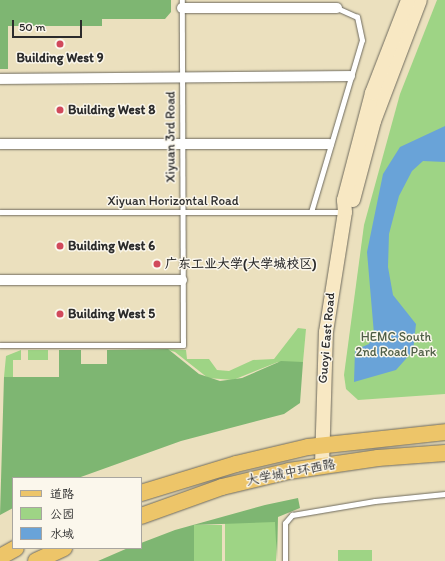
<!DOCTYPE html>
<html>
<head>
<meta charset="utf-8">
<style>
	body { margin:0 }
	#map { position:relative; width:445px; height:561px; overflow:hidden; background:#ebe0be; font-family:Itim,"LXGW WenKai TC",sans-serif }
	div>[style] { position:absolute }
	.green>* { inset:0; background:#9ed485 }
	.forest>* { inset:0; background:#7eb672 }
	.water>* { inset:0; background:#69a3d8 }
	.roads { filter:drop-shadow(0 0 1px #6e6a5e) drop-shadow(0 0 1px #6e6a5e) }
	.service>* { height:5px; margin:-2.5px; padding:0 2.5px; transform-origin:2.5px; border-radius:2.5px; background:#fff }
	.minor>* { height:10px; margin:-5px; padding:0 5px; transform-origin:5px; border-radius:5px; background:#fff }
	.secondary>* { height:14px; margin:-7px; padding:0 7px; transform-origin:7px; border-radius:7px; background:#f8e8c3 }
	.primary>* { height:16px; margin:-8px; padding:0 8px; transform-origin:8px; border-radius:8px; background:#edc569 }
	.dots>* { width:11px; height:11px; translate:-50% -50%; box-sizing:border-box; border:2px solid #fbf7ec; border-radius:50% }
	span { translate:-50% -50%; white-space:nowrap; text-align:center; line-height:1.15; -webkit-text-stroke:3px #fbf7ec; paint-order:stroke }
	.poi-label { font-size:13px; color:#2b2b2b; font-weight:700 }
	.left { translate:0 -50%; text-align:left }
	.street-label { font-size:13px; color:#2b2b2b }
	.park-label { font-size:13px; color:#4e5e46 }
	.legend { position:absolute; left:12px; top:477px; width:130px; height:72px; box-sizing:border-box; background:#fbf7ec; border:1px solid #a8a59f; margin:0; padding:5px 7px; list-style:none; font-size:12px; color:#2b2b2b }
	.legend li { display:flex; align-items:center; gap:8px; height:20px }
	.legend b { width:20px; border:1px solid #a8a59f }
	.scale { position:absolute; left:12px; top:20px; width:70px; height:18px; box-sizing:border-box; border:2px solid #2b2b2b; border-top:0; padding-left:5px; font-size:12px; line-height:14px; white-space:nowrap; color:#2b2b2b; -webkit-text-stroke:3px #fbf7ec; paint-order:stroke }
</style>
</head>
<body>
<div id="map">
	<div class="green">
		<div style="clip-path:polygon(437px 0,445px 0,445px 394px,358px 400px,346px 389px,344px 375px,364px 225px,400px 94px)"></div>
		<div style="clip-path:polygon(298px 328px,306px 329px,303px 362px,278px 362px,233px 380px,208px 378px,175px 352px,165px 349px,186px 350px,187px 359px,209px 359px,217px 370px,229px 371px,253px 360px,274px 359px)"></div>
		<div style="clip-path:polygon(21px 350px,21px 360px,13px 360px,13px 377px,4px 377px,6px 356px)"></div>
		<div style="clip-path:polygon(28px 350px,48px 350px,48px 360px,28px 360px)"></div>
		<div style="clip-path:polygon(225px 522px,276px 522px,276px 561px,225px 561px)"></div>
		<div style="clip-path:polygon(194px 525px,222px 525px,222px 561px,194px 561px)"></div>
		<div style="clip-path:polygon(338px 550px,372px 550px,372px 561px,338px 561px)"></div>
	</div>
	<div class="forest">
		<div style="clip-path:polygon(0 0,171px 0,171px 12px,165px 19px,102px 19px,102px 26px,8px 26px,8px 69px,0 69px)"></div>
		<div style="clip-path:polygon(168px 349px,199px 374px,220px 381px,242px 378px,281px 361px,303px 362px,300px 403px,284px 414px,181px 441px,78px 478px,13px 478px,13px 508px,0 515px,4px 377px,59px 377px,59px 350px,81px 350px,81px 364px,107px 364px,107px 350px)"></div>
		<div style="clip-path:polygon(298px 498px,300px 508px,278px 517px,277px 561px,275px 522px,194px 525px,194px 561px,98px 561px,128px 548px,141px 548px,141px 543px,175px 530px,265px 505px)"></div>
	</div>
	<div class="water">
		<div style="clip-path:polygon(445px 126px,445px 162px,423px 161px,412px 171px,399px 196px,389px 234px,388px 267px,393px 295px,416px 324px,413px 351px,396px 370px,354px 382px,355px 350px,369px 344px,374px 334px,367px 252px,383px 174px,400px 147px)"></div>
	</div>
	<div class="roads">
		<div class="service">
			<div style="left:0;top:212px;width:345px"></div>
			<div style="left:311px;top:212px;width:179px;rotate:-73.5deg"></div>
			<div style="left:362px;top:40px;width:24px;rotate:-102deg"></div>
			<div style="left:357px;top:17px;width:22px;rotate:-156deg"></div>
			<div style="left:0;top:345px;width:183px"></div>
			<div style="left:183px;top:345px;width:345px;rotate:-90.2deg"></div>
			<div style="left:285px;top:561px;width:38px;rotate:-90deg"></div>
			<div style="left:285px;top:523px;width:11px;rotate:-49deg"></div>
			<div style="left:292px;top:515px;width:84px;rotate:-9.6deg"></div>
			<div style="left:375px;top:501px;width:70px;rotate:-5.7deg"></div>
		</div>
		<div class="minor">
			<div style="left:182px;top:8px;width:155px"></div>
			<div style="left:0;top:79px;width:350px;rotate:-0.5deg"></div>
			<div style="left:0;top:144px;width:329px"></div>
			<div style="left:0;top:280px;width:182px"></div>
		</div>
		<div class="secondary">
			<div style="left:353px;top:200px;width:82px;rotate:-75.1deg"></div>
			<div style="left:374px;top:121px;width:129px;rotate:-69.2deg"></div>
			<div style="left:322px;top:465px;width:133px;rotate:-88.3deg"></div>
			<div style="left:326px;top:332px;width:121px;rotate:-81deg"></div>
			<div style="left:345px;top:212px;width:12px;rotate:-95deg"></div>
			<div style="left:344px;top:200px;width:111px;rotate:-75.3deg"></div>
			<div style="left:372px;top:93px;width:100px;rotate:-68.8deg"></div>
		</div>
		<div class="primary">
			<div style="left:141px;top:493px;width:99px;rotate:-17deg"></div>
			<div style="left:236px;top:464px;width:74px;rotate:-13.3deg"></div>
			<div style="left:308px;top:447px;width:138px;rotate:-6.2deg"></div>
			<div style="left:141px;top:516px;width:86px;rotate:-19.7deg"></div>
			<div style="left:222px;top:487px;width:69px;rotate:-13.4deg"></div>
			<div style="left:289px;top:471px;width:90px;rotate:-8.3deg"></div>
			<div style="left:378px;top:458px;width:67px;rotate:-4.3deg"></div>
			<div style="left:0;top:557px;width:18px;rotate:-29deg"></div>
			<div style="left:36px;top:561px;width:31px;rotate:-25deg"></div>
		</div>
	</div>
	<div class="dots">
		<div style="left:60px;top:44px;background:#d1495b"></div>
		<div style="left:60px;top:110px;background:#d1495b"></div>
		<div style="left:60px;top:246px;background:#d1495b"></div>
		<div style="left:157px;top:264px;background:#d1495b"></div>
		<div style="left:60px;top:314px;background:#d1495b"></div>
	</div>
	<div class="poi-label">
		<span style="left:60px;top:58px">Building West 9</span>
		<span class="left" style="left:68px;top:110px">Building West 8</span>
		<span class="left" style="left:68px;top:246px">Building West 6</span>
		<span class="left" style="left:165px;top:264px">广东工业大学(大学城校区)</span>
		<span class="left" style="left:68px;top:314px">Building West 5</span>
	</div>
	<div class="street-label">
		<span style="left:171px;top:137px;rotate:-90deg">Xiyuan 3rd Road</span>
		<span style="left:173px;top:201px">Xiyuan Horizontal Road</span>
		<span style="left:327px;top:338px;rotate:-85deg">Guoyi East Road</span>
		<span style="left:291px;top:473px;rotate:-11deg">大学城中环西路</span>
	</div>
	<div class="park-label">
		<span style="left:396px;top:345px">HEMC South<br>2nd Road Park</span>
	</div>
	<ul class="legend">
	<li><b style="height:5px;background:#edc569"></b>道路</li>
	<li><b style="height:11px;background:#9ed485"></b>公园</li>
	<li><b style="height:11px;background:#69a3d8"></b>水域</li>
	</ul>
	<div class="scale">50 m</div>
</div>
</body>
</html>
